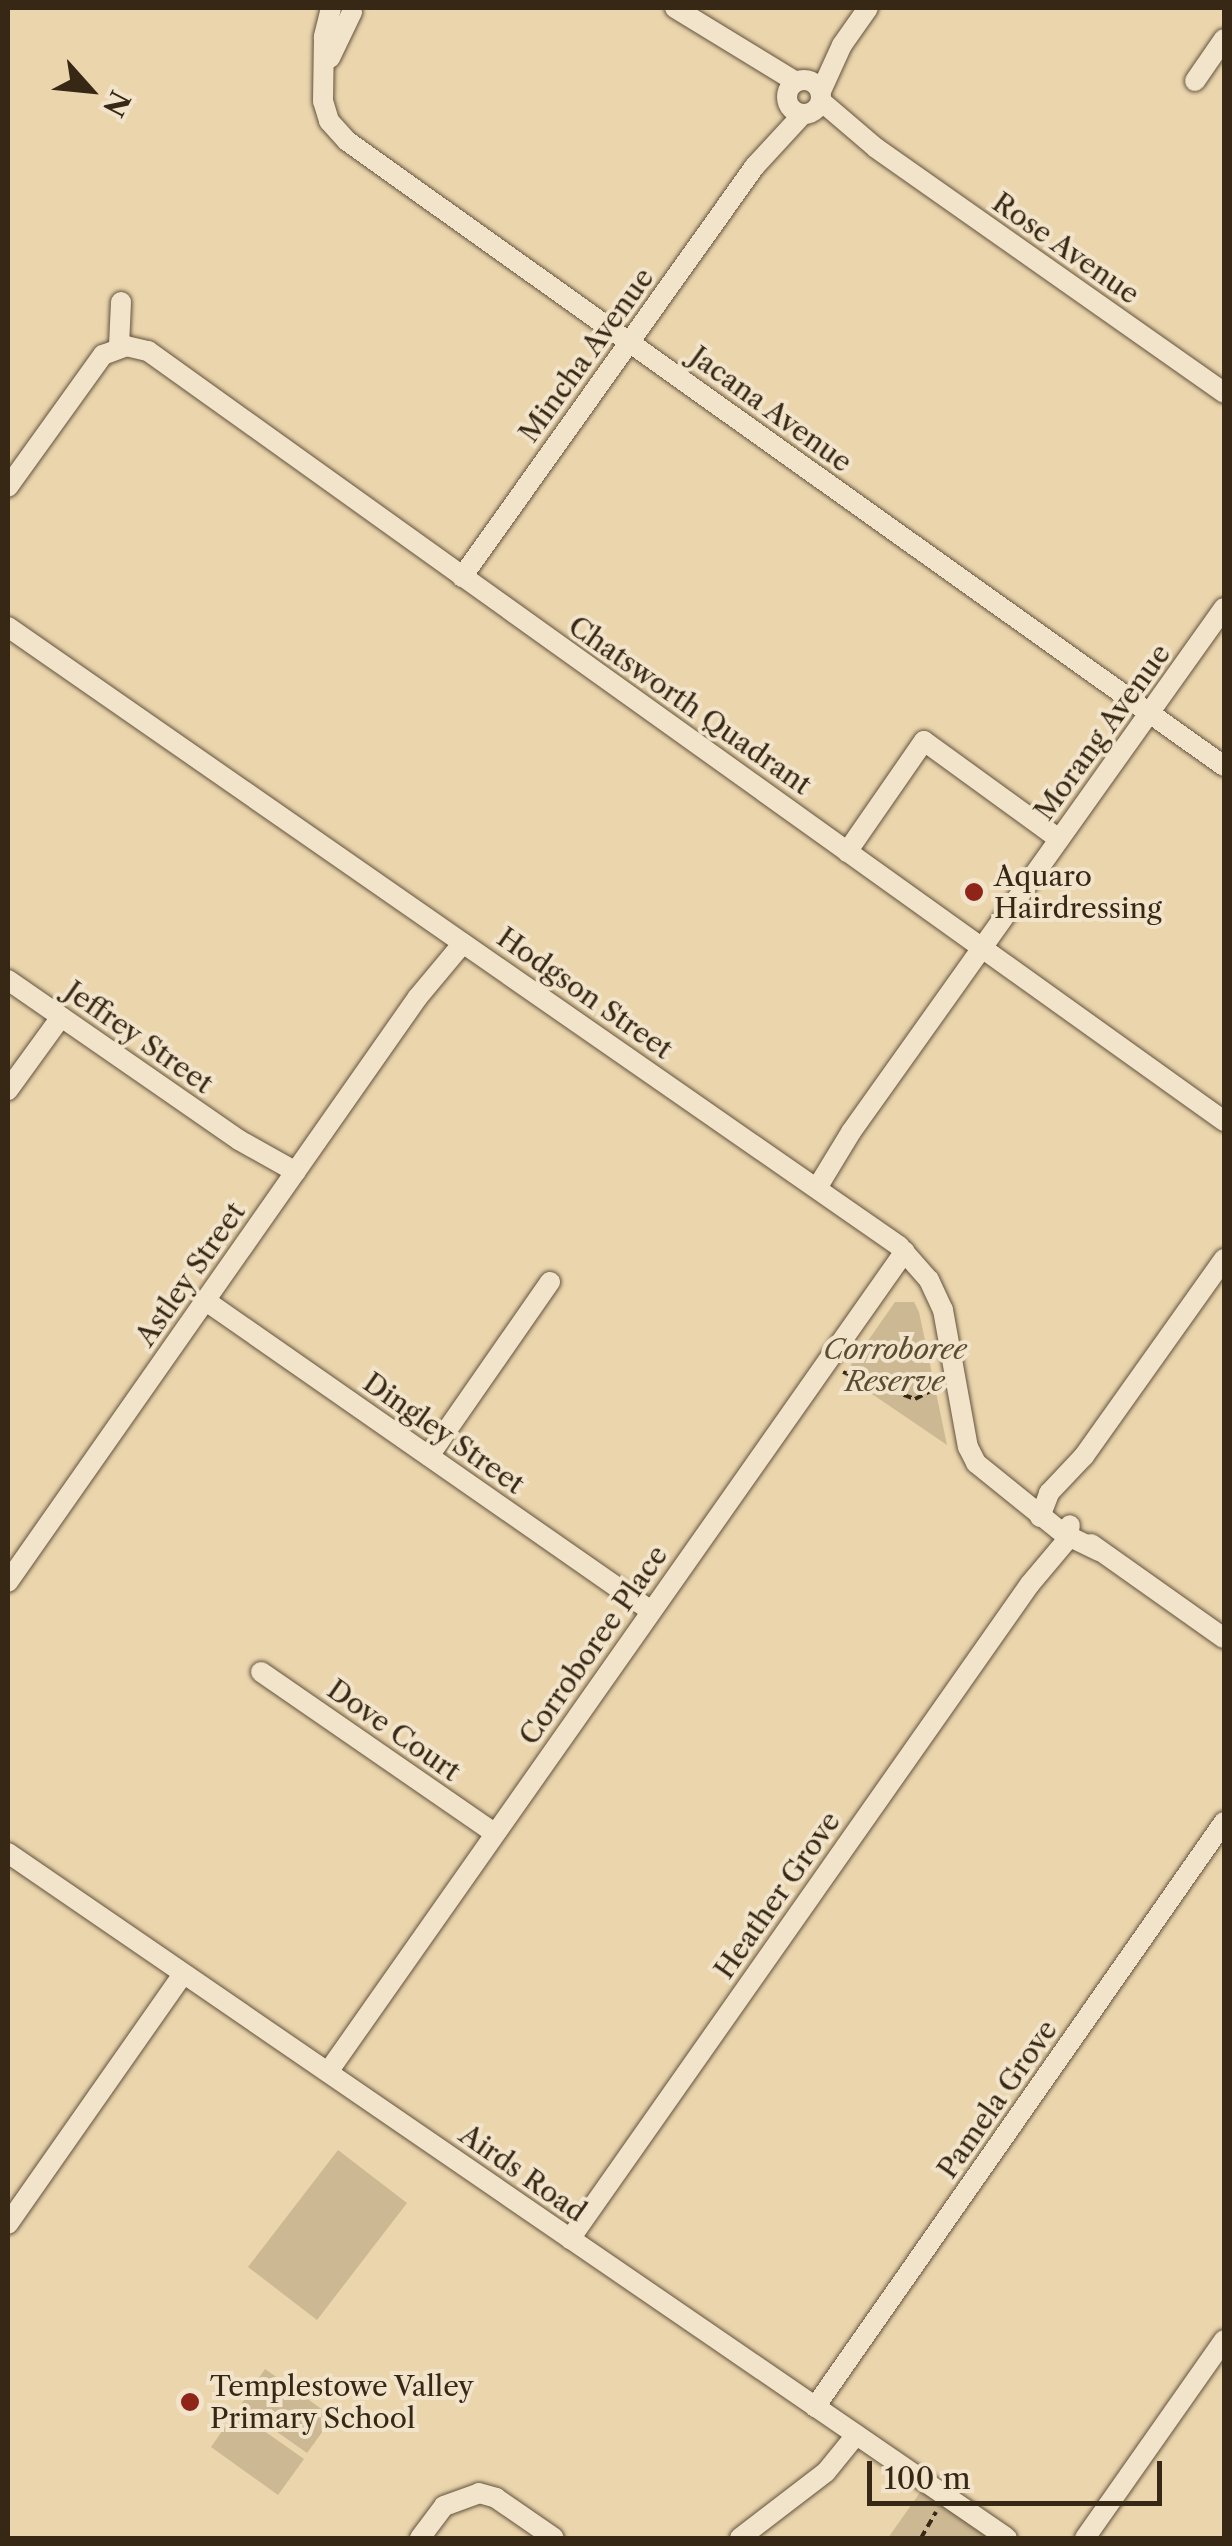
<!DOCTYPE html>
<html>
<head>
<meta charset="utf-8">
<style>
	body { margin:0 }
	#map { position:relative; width:1232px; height:2546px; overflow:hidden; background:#ead5ad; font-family:"Libre Caslon Text",serif }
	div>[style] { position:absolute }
	.green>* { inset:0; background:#ccb893 }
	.path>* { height:4px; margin-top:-2px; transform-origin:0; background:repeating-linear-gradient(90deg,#372816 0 8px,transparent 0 13px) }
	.roads { filter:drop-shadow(0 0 2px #64533c) drop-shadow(0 0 2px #64533c) }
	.minor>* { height:20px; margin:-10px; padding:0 10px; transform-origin:10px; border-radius:10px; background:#f1e4ca }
	.minor>.ring { margin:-10px; padding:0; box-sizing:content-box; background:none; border:20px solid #f1e4ca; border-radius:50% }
	.dots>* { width:28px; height:28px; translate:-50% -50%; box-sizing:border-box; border:5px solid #f1e4ca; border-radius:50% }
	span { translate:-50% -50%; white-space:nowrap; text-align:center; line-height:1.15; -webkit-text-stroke:8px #f1e4ca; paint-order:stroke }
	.street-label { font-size:28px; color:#372816 }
	.poi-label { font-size:28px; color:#372816 }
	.left { translate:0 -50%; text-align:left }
	.park-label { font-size:28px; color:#5c4c35; font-style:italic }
	.frame { position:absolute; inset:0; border:10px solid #372816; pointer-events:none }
	.north { position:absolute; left:40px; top:40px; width:100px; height:100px; -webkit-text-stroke:8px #f1e4ca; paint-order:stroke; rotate:117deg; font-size:28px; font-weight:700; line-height:40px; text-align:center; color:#372816 }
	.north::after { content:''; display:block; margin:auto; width:35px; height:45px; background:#372816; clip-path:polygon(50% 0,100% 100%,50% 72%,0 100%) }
	.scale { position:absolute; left:867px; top:2461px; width:295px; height:45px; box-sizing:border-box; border:5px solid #372816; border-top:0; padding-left:12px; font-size:30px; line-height:35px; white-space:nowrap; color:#372816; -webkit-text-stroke:8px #f1e4ca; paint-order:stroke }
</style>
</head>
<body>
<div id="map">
	<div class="green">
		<div style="clip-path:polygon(895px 1302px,914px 1302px,919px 1312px,947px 1445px,844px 1375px)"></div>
		<div style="clip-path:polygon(338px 2150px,407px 2203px,317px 2320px,248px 2267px)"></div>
		<div style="clip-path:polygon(265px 2369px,333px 2417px,307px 2453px,240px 2406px)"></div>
		<div style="clip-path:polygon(236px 2411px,304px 2459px,278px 2495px,211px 2447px)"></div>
		<div style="clip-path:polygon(921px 2491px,990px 2538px,888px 2538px)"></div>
	</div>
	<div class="path">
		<div style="left:843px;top:1372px;width:77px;rotate:20.6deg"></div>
		<div style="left:915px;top:1399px;width:27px;rotate:-27deg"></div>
		<div style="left:921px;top:2538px;width:30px;rotate:-60deg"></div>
	</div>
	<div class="roads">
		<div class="minor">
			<div style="left:331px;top:8px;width:30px;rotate:104deg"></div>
			<div style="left:324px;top:37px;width:64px;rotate:90.9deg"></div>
			<div style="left:323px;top:101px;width:21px;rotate:73deg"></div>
			<div style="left:329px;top:121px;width:27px;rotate:48deg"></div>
			<div style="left:347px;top:141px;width:1077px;rotate:35.48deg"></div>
			<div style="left:675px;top:8px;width:142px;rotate:31.4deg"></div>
			<div style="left:330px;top:58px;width:51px;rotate:-64.4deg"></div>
			<div class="ring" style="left:787px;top:80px;width:14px;height:14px"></div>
			<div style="left:1195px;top:81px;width:51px;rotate:-55.4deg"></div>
			<div style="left:821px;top:91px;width:51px;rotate:-65.5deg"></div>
			<div style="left:842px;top:45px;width:45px;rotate:-54.9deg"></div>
			<div style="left:821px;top:101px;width:72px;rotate:40.5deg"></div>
			<div style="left:876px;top:148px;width:426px;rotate:35.1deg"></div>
			<div style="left:119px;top:346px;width:44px;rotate:-87.4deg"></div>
			<div style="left:8px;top:487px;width:163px;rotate:-54.3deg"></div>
			<div style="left:103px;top:355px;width:25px;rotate:-21deg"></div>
			<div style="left:126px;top:346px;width:23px;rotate:13deg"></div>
			<div style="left:148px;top:351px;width:1323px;rotate:35.59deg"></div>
			<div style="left:462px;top:577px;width:505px;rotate:-54.52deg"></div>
			<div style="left:755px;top:166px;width:69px;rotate:-47.3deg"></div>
			<div style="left:8px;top:627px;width:1085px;rotate:34.79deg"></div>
			<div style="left:899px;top:1246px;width:45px;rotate:48.6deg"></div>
			<div style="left:929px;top:1280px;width:33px;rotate:65deg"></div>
			<div style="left:943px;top:1310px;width:139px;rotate:79.7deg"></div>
			<div style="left:968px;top:1447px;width:18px;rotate:63deg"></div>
			<div style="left:976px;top:1463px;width:113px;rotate:38.9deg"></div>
			<div style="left:1064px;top:1534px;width:39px;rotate:26deg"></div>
			<div style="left:847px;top:852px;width:135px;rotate:-55.3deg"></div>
			<div style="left:924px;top:741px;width:167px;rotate:36deg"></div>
			<div style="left:8px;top:980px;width:281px;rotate:34.7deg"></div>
			<div style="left:239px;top:1140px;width:65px;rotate:29.3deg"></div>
			<div style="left:8px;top:1090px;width:90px;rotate:-54deg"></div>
			<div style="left:817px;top:1188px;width:66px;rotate:-58.7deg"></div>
			<div style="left:851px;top:1132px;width:643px;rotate:-54.56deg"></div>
			<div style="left:206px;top:1301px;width:542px;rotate:34.86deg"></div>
			<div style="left:429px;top:1456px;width:212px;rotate:-55.2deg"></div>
			<div style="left:1040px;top:1517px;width:26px;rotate:-69deg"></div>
			<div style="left:1049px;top:1493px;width:51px;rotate:-46.6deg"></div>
			<div style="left:1084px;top:1456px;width:242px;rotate:-54.6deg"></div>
			<div style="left:1091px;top:1544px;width:163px;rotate:35.3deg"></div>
			<div style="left:8px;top:1582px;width:714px;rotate:-54.98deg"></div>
			<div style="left:418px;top:997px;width:70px;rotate:-50.2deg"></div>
			<div style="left:261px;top:1672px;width:283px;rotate:34.6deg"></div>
			<div style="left:8px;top:1853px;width:1211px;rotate:34.44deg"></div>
			<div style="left:328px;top:2072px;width:1003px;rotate:-54.9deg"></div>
			<div style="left:8px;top:2224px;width:305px;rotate:-55deg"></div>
			<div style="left:570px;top:2239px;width:800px;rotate:-54.92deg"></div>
			<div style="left:1030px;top:1584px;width:57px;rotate:-49.9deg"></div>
			<div style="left:1067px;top:1540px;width:15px;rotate:-79deg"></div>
			<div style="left:815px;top:2407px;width:714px;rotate:-55.04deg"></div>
			<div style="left:420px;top:2538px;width:40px;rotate:-53deg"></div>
			<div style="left:444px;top:2506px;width:37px;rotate:-20deg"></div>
			<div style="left:479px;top:2493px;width:18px;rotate:16deg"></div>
			<div style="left:496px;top:2498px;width:70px;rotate:34.6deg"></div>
			<div style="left:740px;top:2538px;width:108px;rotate:-37.5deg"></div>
			<div style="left:826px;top:2472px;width:48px;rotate:-51deg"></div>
			<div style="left:1085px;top:2538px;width:242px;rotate:-54.9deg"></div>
		</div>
	</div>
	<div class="dots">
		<div style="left:974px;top:892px;background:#8f2418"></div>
		<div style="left:190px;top:2402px;background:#8f2418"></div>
	</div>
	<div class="street-label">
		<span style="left:1066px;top:248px;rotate:35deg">Rose Avenue</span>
		<span style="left:586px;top:355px;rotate:-54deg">Mincha Avenue</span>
		<span style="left:771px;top:409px;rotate:36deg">Jacana Avenue</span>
		<span style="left:690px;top:705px;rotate:35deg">Chatsworth Quadrant</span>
		<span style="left:1102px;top:732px;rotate:-54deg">Morang Avenue</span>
		<span style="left:585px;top:993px;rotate:35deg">Hodgson Street</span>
		<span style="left:139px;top:1037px;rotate:35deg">Jeffrey Street</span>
		<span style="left:190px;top:1274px;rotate:-55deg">Astley Street</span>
		<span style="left:444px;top:1433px;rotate:35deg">Dingley Street</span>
		<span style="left:593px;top:1645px;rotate:-55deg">Corroboree Place</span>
		<span style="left:394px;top:1730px;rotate:35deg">Dove Court</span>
		<span style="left:777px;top:1895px;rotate:-55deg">Heather Grove</span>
		<span style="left:997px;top:2099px;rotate:-55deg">Pamela Grove</span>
		<span style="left:523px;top:2173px;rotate:35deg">Airds Road</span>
	</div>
	<div class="poi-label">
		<span class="left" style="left:994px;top:892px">Aquaro<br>Hairdressing</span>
		<span class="left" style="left:210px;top:2402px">Templestowe Valley<br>Primary School</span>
	</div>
	<div class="park-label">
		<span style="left:895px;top:1365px">Corroboree<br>Reserve</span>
	</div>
	<div class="frame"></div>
	<div class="north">N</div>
	<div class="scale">100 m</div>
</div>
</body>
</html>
